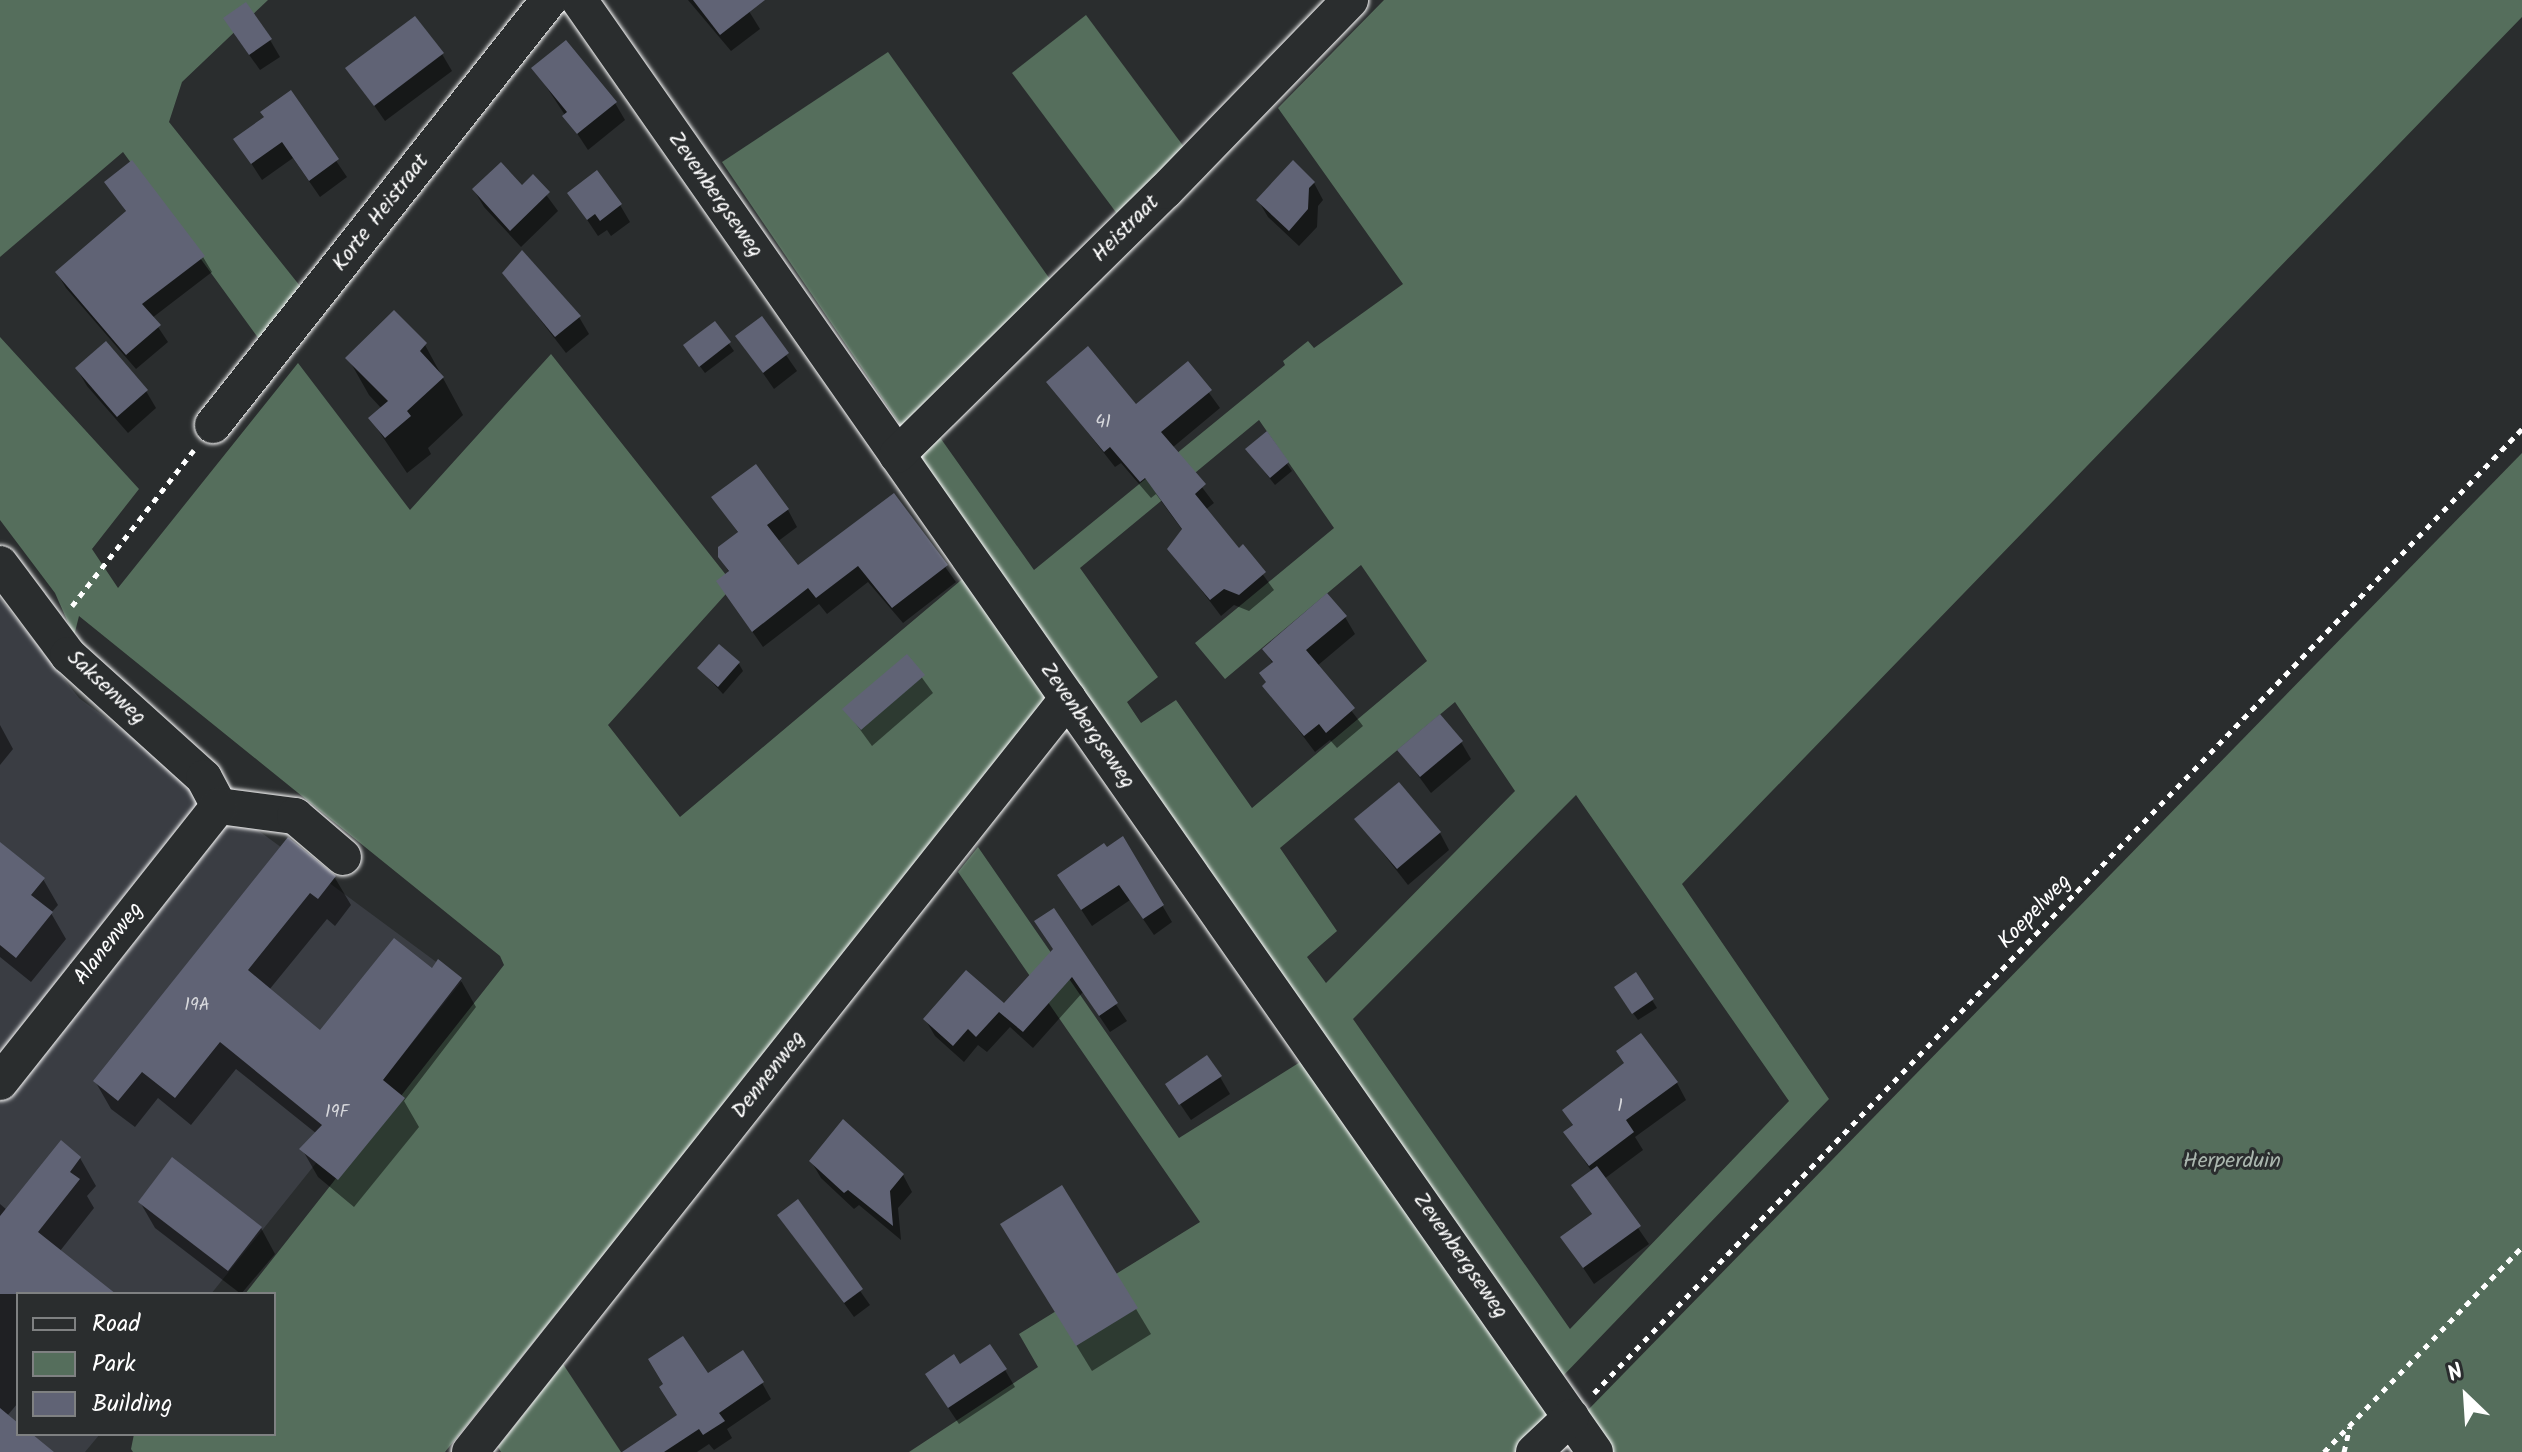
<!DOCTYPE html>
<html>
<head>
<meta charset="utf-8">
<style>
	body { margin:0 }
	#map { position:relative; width:2522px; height:1452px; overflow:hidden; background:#2a2d2e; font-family:Kalam,sans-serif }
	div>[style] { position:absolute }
	.built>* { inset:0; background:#3a3d43 }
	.green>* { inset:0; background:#556e5c }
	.shadow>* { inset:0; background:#0007 }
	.building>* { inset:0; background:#606375 }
	.path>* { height:5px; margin-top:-2.5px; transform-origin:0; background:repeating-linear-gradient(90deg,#fff 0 6px,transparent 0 12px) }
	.roads { filter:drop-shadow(0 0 2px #fff) drop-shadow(0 0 2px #fff) }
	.minor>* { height:36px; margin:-18px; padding:0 18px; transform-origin:18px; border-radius:18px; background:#2a2d2e }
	span { translate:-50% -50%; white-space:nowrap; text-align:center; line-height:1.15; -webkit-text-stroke:6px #2a2d2e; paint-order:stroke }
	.number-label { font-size:18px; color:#d7d8dc }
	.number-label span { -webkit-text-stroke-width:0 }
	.street-label { font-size:22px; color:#fff }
	.park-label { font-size:22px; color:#aab6ae }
	.legend { position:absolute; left:16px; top:1292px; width:260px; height:144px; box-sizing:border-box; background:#2a2d2e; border:2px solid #7f8182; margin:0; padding:10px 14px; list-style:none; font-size:24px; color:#fff }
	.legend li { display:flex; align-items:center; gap:16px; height:40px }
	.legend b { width:40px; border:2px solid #7f8182 }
	.north { position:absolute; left:2426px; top:1356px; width:80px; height:80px; -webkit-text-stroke:6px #2a2d2e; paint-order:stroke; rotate:335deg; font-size:22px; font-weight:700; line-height:32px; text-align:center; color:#fff }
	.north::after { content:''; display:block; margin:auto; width:28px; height:36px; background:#fff; clip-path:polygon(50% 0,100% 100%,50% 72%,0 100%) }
</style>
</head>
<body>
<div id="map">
	<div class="built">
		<div style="clip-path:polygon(0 598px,79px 698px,462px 981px,211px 1294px,18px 1294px,18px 1434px,100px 1434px,85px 1452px,0 1452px)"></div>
	</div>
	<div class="green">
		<div style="clip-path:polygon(0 0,268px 0,182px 82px,169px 122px,300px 286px,259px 339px,123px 152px,0 257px)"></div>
		<div style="clip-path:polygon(evenodd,1384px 0,2522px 0,2522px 17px,1682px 884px,1829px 1099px,1562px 1377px,912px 450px,934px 429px,1034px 570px,1285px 365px,1283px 361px,1308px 341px,1314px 348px,1403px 284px,1278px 108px,1384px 0,1259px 420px,1334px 528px,1195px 643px,1225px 679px,1361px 565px,1427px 661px,1252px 808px,1176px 700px,1141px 723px,1127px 702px,1158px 677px,1080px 568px,1259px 420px,1384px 0,1455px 702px,1515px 791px,1326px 983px,1307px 957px,1337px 931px,1280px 848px,1455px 702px,1384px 0,1576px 795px,1789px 1101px,1570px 1329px,1353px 1019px,1576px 795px)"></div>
		<div style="clip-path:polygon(1086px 15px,1184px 147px,1118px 215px,1012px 73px)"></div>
		<div style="clip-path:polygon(888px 52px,1052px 282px,901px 426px,722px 162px)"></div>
		<div style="clip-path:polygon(0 337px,139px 489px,92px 549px,118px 588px,298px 363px,410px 510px,551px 354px,734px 585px,608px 725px,680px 817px,966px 576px,1051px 698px,445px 1452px,133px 1452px,131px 1449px,134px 1434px,274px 1434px,274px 1294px,245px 1294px,504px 965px,500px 956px,79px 616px,74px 636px,55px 593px,0 520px)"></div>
		<div style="clip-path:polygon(2522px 453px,2522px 1452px,1577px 1452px,1586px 1412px)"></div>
		<div style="clip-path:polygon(978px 847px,1179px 1138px,1305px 1059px,1552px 1415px,1516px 1452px,909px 1452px,1038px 1367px,1019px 1334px,1200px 1222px,958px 872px)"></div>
		<div style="clip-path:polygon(563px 1364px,621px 1452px,501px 1452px,498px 1447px)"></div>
	</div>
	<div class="shadow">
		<div style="clip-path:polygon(688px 0,742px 0,760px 29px,731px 51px)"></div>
		<div style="clip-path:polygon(235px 35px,270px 40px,280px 57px,260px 70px)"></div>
		<div style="clip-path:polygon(442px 54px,452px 71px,385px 121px,348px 68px)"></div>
		<div style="clip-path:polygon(534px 68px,615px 103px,625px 120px,588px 150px)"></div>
		<div style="clip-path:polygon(290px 93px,347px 177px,320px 197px,293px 158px,262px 180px,236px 140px,266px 118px)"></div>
		<div style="clip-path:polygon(533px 177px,558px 211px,521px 247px,484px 207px,474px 190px,521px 188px)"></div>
		<div style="clip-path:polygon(107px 182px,203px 257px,212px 272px,152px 318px,168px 342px,136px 369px,66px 288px,57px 273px,127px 213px)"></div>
		<div style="clip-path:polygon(1314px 183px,1323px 200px,1318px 206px,1317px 227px,1299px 246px,1268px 217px,1258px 200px)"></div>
		<div style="clip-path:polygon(569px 193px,620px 205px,630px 222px,611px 236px,607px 230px,598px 236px)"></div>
		<div style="clip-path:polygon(504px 273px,579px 317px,589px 334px,566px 353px)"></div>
		<div style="clip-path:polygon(761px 319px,797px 371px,774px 389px,738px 337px)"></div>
		<div style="clip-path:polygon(715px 324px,734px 351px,705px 373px,690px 353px)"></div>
		<div style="clip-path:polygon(425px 345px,463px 415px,428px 448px,431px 454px,407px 473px,370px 418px,382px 409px,369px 395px,348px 358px)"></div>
		<div style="clip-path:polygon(1188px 364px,1220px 408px,1172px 448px,1214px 503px,1205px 510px,1239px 550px,1243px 547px,1274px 590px,1249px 611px,1234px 605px,1221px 616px,1170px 549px,1183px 531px,1156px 494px,1151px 498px,1121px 463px,1115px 467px,1048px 382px,1135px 406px)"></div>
		<div style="clip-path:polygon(77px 369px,146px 391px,156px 408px,128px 433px,87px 386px)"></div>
		<div style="clip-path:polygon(1253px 457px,1287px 464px,1292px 471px,1275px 485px)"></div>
		<div style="clip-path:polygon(894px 496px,956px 582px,903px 623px,868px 582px,827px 614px,819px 604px,763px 647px,718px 582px,730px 574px,720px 557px,739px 534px,714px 498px,788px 510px,797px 527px,777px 542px,797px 568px)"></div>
		<div style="clip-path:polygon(1345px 617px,1355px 634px,1317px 666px,1363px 726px,1337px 748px,1330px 740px,1315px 752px,1265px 686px,1273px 664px,1264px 649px)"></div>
		<div style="clip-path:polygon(907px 657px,933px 693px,872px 746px,845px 709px)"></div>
		<div style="clip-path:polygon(739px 664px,743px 671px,723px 694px,699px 668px)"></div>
		<div style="clip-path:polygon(0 725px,13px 749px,0 765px)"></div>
		<div style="clip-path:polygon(1461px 742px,1471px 759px,1431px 793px,1400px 751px)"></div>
		<div style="clip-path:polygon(1357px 820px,1440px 833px,1449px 850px,1408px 885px)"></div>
		<div style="clip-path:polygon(1123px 839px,1172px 922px,1154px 935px,1130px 900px,1092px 926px,1059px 876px)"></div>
		<div style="clip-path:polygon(288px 840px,335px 878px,351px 905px,335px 926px,327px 919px,269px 990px,320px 1032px,460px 979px,476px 1007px,404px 1101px,419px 1127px,354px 1207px,318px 1177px,302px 1149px,317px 1134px,236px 1069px,191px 1125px,158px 1098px,135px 1127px,111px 1109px,95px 1081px)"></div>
		<div style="clip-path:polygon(0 845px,43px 879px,58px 905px,51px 913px,66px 939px,31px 982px,0 957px)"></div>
		<div style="clip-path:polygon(1053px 911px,1127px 1021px,1110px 1032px,1083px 992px,1033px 1048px,1010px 1027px,987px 1052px,978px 1045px,964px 1062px,935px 1036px,925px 1019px,1005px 1006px,1054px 950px)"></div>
		<div style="clip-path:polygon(1621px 996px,1652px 1000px,1657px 1008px,1638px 1020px)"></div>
		<div style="clip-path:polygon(1220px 1077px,1230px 1094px,1191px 1120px,1178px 1101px)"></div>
		<div style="clip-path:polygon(1677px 1083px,1686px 1100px,1635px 1137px,1643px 1150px,1604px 1179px,1649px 1244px,1594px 1284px,1563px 1238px,1593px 1216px,1574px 1186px,1592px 1172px,1566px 1133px,1574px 1127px,1564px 1111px)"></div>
		<div style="clip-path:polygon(80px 1158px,96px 1186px,87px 1196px,94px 1208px,60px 1251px,112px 1294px,18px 1294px,18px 1403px,7px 1416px,18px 1425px,18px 1434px,29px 1434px,51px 1452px,0 1452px,0 1204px,7px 1210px)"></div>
		<div style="clip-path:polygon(811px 1161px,903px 1175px,912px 1192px,898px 1208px,901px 1240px,859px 1205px,854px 1209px,821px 1178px)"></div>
		<div style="clip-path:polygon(140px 1202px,261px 1228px,275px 1254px,241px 1294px,155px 1228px)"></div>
		<div style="clip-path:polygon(797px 1202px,870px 1305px,854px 1317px,780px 1215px)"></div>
		<div style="clip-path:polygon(1018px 1250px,1136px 1309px,1151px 1334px,1092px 1371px)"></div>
		<div style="clip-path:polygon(959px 1367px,1005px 1370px,1015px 1387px,959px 1424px,937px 1391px)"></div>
		<div style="clip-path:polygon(708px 1376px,762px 1383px,771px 1399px,727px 1429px,732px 1438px,714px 1450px,709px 1444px,697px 1452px,626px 1452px,679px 1416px)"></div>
	</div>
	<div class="building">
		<div style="clip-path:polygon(693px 0,765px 0,720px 35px)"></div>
		<div style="clip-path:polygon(246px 2px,272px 39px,249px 55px,223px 18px)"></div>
		<div style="clip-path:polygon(415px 16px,444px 53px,374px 106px,345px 68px)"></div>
		<div style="clip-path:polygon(566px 40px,617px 102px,577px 134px,562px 116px,567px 112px,531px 68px)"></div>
		<div style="clip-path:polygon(291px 90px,339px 159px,309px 181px,282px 142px,251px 164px,233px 139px,264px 117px,260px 112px)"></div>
		<div style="clip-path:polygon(132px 160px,205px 256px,142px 304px,161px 325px,126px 355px,55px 272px,126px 211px,104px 182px)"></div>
		<div style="clip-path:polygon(1293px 160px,1315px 182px,1309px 188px,1308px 209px,1289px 231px,1256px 200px)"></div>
		<div style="clip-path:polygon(501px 162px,522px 185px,533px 174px,550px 192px,510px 231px,472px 189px)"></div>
		<div style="clip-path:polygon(597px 170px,622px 204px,600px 221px,595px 214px,587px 220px,567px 193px)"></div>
		<div style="clip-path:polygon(522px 250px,581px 316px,555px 337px,502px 273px)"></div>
		<div style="clip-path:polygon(394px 310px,427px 343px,420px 351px,444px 377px,407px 411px,411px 416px,385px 438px,368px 418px,388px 401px,345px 358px)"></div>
		<div style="clip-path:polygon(762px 316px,789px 353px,763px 373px,735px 336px)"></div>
		<div style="clip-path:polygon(715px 321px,731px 342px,699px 367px,683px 345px)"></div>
		<div style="clip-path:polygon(106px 341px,148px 390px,117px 417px,75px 368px)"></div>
		<div style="clip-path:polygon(1088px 346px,1136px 404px,1188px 361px,1212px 390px,1161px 432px,1206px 484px,1195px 494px,1239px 548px,1243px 544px,1266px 572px,1239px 595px,1224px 589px,1210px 600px,1167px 549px,1182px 529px,1145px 478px,1140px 482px,1110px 447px,1104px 452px,1046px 382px)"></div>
		<div style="clip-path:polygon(1267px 431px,1289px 462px,1270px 478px,1245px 449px)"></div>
		<div style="clip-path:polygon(756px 464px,789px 509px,767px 525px,798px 565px,894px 493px,948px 565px,892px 608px,858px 566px,816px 598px,808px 588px,752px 632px,716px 581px,729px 571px,718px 557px,718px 547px,738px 532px,711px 497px)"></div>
		<div style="clip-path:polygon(1327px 593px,1347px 616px,1306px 650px,1355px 708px,1326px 733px,1319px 724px,1304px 736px,1262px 686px,1266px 682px,1259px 673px,1273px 662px,1262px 649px)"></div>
		<div style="clip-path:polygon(719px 644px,740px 662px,718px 687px,697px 668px)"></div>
		<div style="clip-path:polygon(907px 654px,925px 675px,861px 730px,842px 709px)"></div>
		<div style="clip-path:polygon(1440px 714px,1463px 741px,1420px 777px,1397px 750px)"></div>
		<div style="clip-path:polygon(1399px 782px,1441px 832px,1397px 869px,1354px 819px)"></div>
		<div style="clip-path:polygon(1123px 836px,1164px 905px,1143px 919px,1119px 885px,1081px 910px,1057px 875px,1104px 843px,1107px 847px)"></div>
		<div style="clip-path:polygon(288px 837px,336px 876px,318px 899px,310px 893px,248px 970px,320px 1030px,394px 938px,432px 968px,438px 959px,462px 978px,383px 1080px,405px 1098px,338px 1180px,299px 1149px,322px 1125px,220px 1042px,175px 1098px,142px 1072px,118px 1101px,93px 1081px)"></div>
		<div style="clip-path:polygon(0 842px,45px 878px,31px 895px,53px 912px,16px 958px,0 945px)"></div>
		<div style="clip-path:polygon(1054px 908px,1118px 1003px,1099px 1016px,1072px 977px,1023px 1032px,999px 1012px,976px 1037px,968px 1029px,953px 1046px,923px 1019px,966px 970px,1004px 1003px,1053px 949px,1034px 921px)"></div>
		<div style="clip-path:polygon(1636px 972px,1654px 999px,1632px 1014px,1614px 987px)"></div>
		<div style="clip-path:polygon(1641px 1033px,1678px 1082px,1626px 1120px,1634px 1132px,1589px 1166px,1563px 1132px,1573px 1125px,1562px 1110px,1624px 1063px,1616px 1051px)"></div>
		<div style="clip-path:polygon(1207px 1055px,1222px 1076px,1179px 1105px,1165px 1084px)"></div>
		<div style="clip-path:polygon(843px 1119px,904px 1174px,890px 1191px,893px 1226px,848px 1190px,844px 1193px,809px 1161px)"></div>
		<div style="clip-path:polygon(61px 1140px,81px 1157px,70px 1172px,80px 1179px,38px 1232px,116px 1294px,0 1294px,0 1216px)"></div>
		<div style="clip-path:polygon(172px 1157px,262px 1227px,228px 1271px,138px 1202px)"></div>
		<div style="clip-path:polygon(1597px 1166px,1641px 1226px,1583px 1268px,1560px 1237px,1592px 1214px,1571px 1185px)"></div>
		<div style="clip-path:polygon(1062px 1185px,1138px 1308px,1076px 1346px,1000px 1224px)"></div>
		<div style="clip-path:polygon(798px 1199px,863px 1289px,844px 1303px,777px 1215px)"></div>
		<div style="clip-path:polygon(683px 1336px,708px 1373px,743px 1350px,764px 1382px,719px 1413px,725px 1421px,703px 1435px,699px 1429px,664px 1452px,622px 1452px,677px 1415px,659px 1387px,663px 1384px,648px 1359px)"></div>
		<div style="clip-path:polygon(990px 1344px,1007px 1369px,948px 1408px,925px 1374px,954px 1354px,960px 1364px)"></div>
		<div style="clip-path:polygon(0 1408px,18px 1423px,18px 1434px,32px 1434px,54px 1452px,0 1452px)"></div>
	</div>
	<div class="path">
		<div style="left:72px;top:606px;width:198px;rotate:-52deg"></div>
		<div style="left:1594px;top:1393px;width:1338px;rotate:-46.09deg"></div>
		<div style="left:2324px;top:1452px;width:285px;rotate:-46deg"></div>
		<div style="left:2344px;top:1452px;width:26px;rotate:-77deg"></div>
	</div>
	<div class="roads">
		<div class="minor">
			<div style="left:579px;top:0;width:1772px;rotate:55.02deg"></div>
			<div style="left:213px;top:425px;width:542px;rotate:-51.67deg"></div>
			<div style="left:897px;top:455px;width:376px;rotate:-44.6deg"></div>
			<div style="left:1165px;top:191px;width:266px;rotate:-45.9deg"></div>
			<div style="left:0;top:564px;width:114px;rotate:53.2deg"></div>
			<div style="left:68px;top:655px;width:183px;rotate:42.1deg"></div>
			<div style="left:204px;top:778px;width:32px;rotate:62deg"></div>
			<div style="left:219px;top:806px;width:77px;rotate:7.5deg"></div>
			<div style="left:295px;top:816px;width:63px;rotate:40.5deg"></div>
			<div style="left:0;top:1082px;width:352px;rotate:-51.6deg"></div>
			<div style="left:470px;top:1452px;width:962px;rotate:-51.58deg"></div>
			<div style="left:1534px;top:1452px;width:51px;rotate:-43.4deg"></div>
		</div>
	</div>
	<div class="number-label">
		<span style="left:1103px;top:423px">41</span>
		<span style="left:197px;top:1006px">19A</span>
		<span style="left:1620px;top:1107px">1</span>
		<span style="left:337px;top:1113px">19F</span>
	</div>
	<div class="street-label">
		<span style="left:715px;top:195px;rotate:55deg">Zevenbergseweg</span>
		<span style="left:381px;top:213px;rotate:-52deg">Korte Heistraat</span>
		<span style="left:1126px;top:229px;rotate:-45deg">Heistraat</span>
		<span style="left:106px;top:688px;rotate:43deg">Saksenweg</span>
		<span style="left:1087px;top:726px;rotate:55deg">Zevenbergseweg</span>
		<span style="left:2035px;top:912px;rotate:-46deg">Koepelweg</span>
		<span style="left:109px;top:944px;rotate:-52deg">Alanenweg</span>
		<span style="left:769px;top:1075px;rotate:-52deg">Dennenweg</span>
		<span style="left:1460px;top:1256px;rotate:55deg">Zevenbergseweg</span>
	</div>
	<div class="park-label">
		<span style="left:2232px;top:1162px">Herperduin</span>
	</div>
	<ul class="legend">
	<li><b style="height:10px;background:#2a2d2e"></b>Road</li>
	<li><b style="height:22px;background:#556e5c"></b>Park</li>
	<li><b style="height:22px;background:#606375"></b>Building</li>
	</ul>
	<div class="north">N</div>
</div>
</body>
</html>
